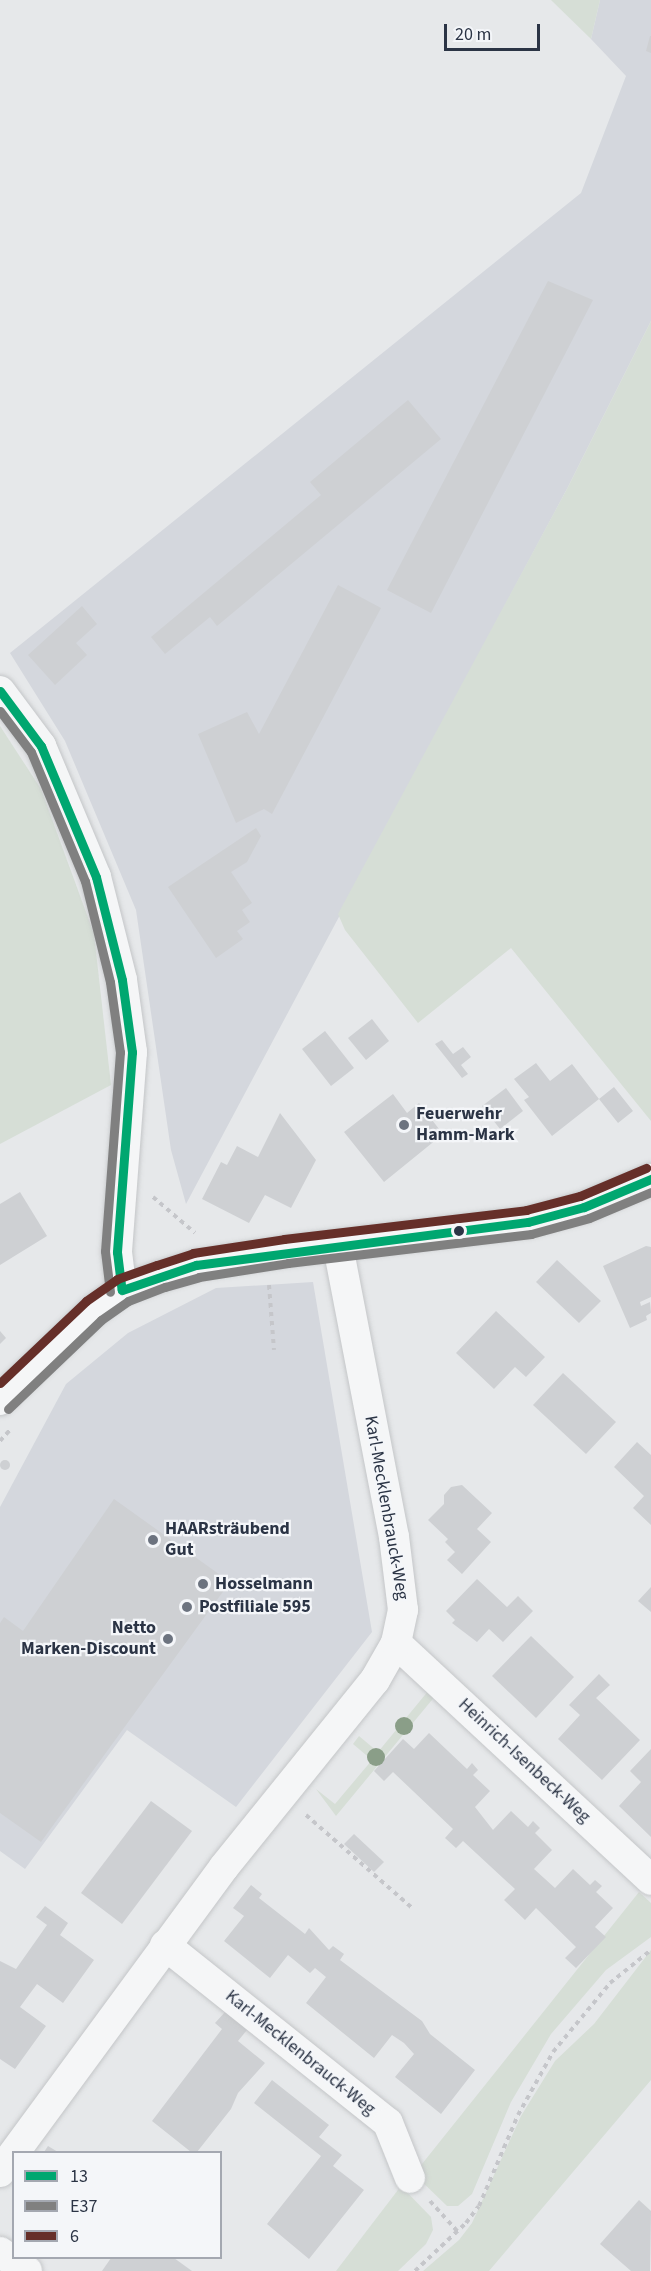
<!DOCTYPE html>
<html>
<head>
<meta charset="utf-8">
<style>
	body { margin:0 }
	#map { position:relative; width:651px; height:2271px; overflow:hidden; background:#e6e8ea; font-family:"Source Sans 3",sans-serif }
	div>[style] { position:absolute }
	.built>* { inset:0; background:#d4d7dd }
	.green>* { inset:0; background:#d6ded6 }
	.building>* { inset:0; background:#ced0d3 }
	.round { border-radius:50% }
	.path>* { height:4px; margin-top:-2px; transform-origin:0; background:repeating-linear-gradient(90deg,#c5c6ca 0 4.5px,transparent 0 9px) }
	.roads { filter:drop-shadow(0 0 2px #c4c6c8) drop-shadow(0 0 2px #c4c6c8) }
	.street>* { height:30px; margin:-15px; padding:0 15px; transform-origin:15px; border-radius:15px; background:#f5f6f7 }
	.bus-1>* { height:9px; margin:-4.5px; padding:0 4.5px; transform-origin:4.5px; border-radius:4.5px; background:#00a770 }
	.bus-2>* { height:9px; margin:-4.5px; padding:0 4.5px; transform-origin:4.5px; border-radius:4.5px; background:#808080 }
	.bus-3>* { height:9px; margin:-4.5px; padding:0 4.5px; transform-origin:4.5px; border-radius:4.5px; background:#662f29 }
	.trees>* { width:18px; height:18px; margin:-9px; border-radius:50%; background:#8a9e88 }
	.dots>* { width:16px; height:16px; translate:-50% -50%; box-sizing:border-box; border:3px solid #f4f6f9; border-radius:50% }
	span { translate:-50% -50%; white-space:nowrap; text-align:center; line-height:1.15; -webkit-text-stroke:4.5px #f4f6f9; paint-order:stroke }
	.poi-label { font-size:18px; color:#2b3445; font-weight:700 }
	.left { translate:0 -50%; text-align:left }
	.right { translate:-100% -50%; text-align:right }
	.street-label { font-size:18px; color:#2b3445 }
	.legend { position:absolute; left:12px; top:2151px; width:210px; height:108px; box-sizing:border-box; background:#f4f6f9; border:2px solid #a4a8b1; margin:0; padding:8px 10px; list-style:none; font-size:18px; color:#2b3445 }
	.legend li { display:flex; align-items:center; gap:12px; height:30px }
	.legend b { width:30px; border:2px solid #a4a8b1 }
	.scale { position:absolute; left:444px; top:24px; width:96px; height:27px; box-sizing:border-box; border:3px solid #2b3445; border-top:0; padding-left:8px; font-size:18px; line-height:21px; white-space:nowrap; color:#2b3445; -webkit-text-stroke:4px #f4f6f9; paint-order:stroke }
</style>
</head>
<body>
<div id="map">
	<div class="built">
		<div style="clip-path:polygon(600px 0,651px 0,651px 321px,568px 487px,186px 1204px,171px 1150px,136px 910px,65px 741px,10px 653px,581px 193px,626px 76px,591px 39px)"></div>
		<div style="clip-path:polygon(313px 1282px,372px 1632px,236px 1807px,127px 1730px,25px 1869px,0 1851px,0 1507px,66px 1384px,128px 1333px,216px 1288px)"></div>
	</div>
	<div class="green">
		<div style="clip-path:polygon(551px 0,600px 0,591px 39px)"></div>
		<div style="clip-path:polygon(651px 321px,651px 1121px,511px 948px,418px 1023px,345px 930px,338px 914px,568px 487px)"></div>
		<div style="clip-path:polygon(0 726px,41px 789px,94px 934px,111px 1085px,0 1144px)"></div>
		<div style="clip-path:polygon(429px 1690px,436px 1695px,336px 1816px,316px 1789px,335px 1804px,372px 1760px,353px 1744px,359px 1736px,378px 1752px)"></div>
		<div style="clip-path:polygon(639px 1892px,651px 1903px,651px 1937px,606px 1970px,551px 2034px,511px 2102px,472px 2194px,458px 2206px,447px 2206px,414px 2174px)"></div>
		<div style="clip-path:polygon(651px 1950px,651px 2080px,489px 2271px,423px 2271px,459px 2240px,472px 2223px,521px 2116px,555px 2061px,594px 2024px)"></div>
		<div style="clip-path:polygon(401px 2186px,431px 2217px,433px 2230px,426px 2244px,398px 2271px,336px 2271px)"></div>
	</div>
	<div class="building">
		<div style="clip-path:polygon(650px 36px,651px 36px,651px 53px,646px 51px)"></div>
		<div style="clip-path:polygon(548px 281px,593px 300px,431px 613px,387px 590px)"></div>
		<div style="clip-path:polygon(408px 400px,441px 439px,217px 626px,210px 617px,165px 654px,151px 637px,321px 495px,310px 482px)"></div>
		<div style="clip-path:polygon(338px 585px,381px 608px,272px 814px,264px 809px,236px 823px,198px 734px,247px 712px,259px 734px)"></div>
		<div style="clip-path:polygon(82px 606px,97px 624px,76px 643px,87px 655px,55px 685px,28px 655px)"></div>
		<div style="clip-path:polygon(256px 828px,261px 836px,247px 862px,231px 872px,252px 903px,242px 910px,250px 922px,237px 931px,243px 939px,216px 958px,168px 887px)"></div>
		<div style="clip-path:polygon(372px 1019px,389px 1041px,366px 1060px,348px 1038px)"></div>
		<div style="clip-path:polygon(325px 1031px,354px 1068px,331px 1086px,302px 1049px)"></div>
		<div style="clip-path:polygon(442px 1040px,453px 1054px,463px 1047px,471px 1057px,461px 1065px,468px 1074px,462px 1078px,435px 1044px)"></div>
		<div style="clip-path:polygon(536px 1063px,550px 1081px,572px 1064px,599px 1099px,614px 1087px,633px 1111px,618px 1123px,599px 1099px,552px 1136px,524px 1100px,529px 1097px,514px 1079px)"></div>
		<div style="clip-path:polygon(506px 1088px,523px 1111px,500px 1129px,482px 1106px)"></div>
		<div style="clip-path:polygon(393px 1094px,407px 1113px,419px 1103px,439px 1129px,434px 1134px,437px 1139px,384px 1182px,344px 1132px)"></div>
		<div style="clip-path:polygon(280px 1113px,316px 1160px,291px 1208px,265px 1195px,249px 1223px,202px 1199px,221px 1162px,227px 1165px,237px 1146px,258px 1157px)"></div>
		<div style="clip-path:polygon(20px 1192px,47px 1236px,0 1265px,0 1204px)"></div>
		<div style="clip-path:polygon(646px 1246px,651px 1247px,651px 1297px,640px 1302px,641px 1306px,650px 1302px,651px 1313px,646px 1316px,647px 1320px,630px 1328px,603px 1266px)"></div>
		<div style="clip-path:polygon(557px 1260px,601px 1301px,579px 1323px,536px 1282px)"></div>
		<div style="clip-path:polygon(496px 1311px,545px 1357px,526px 1377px,515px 1367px,494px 1389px,456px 1353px)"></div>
		<div style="clip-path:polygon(0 1331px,6px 1338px,0 1344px)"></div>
		<div style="clip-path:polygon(563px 1373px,616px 1422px,586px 1454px,533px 1405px)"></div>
		<div style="clip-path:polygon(637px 1442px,651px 1455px,651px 1525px,633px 1508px,644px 1496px,614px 1467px)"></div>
		<div class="round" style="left:0;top:1460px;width:10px;height:10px"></div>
		<div style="clip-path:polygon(462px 1485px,492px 1513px,477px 1529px,491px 1542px,462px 1574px,447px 1560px,455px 1552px,445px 1542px,448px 1539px,428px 1520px,444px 1504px,444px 1495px,451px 1487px)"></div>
		<div style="clip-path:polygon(114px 1499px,230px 1582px,41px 1842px,0 1813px,0 1623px,4px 1617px,23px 1631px)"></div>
		<div style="clip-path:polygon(477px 1579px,507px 1607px,518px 1596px,533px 1611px,503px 1642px,489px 1629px,477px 1642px,452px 1623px,455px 1620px,446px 1611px)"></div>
		<div style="clip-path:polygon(651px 1587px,651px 1612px,638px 1601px)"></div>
		<div style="clip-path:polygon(531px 1636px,574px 1677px,536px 1718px,492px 1676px)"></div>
		<div style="clip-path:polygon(599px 1674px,610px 1685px,596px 1698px,640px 1740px,602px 1780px,558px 1739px,580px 1715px,569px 1705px)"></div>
		<div style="clip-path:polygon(429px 1733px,467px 1769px,472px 1763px,478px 1770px,473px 1775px,490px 1791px,475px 1807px,493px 1830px,511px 1811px,528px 1827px,533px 1821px,540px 1828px,535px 1833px,552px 1850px,534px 1869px,555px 1888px,573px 1869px,590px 1885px,595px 1880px,602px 1886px,596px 1892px,613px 1908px,595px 1927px,606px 1937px,576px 1968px,565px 1958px,576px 1947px,536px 1908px,525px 1920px,504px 1900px,515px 1889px,463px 1841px,456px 1848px,445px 1838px,453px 1829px,393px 1772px,384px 1781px,374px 1771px,403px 1739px,414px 1749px)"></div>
		<div style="clip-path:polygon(651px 1749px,651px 1837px,619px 1806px,641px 1782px,630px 1771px)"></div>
		<div style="clip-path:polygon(151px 1801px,192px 1831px,122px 1924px,81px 1893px)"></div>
		<div style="clip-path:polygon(354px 1834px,384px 1862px,374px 1872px,344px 1844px)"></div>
		<div style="clip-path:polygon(251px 1885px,262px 1894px,259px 1898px,305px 1934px,309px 1928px,329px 1950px,333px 1946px,344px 1954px,340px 1960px,422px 2021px,430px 2034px,475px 2070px,441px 2114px,395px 2077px,414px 2054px,404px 2043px,392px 2035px,374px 2058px,306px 2003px,326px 1977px,315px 1968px,310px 1973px,288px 1955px,270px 1978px,224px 1941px,244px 1916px,233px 1908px)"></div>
		<div style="clip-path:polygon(45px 1906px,68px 1923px,60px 1935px,94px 1960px,63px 2003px,37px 1984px,20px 2007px,46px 2026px,15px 2069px,0 2059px,0 1961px,16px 1969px,47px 1925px,36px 1917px)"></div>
		<div style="clip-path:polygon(225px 2012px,247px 2030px,238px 2041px,265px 2063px,238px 2093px,231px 2109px,197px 2152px,191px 2152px,152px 2121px,222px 2029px,215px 2023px)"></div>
		<div style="clip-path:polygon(272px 2080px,329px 2125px,319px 2137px,342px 2155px,333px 2166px,364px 2190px,309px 2259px,267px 2224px,321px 2156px,254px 2103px)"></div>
		<div style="clip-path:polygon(48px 2146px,58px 2152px,44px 2152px)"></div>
		<div style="clip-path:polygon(639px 2200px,651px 2211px,650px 2271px,631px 2271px,600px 2244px)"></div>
		<div style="clip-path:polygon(111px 2258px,174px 2258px,192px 2271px,102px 2271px)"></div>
	</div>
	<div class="path">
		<div style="left:153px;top:1197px;width:55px;rotate:40.6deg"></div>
		<div style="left:269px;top:1285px;width:65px;rotate:85.6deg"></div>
		<div style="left:0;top:1441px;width:15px;rotate:-48deg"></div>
		<div style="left:306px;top:1815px;width:140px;rotate:41.2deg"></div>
		<div style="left:430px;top:2201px;width:42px;rotate:47.9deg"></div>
		<div style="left:415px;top:2271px;width:70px;rotate:-43.3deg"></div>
		<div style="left:466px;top:2223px;width:21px;rotate:-53deg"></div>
		<div style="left:479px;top:2206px;width:99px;rotate:-66.8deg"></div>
		<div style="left:518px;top:2115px;width:72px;rotate:-60.9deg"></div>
		<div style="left:553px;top:2052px;width:89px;rotate:-50.4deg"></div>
		<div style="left:610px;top:1983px;width:53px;rotate:-38.8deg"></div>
	</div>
	<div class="roads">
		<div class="street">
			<div style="left:0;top:691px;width:69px;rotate:53.3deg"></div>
			<div style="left:41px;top:746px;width:142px;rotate:67.2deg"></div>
			<div style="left:96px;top:877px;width:106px;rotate:75.8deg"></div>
			<div style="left:122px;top:980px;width:73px;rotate:82.1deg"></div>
			<div style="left:132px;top:1052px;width:201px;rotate:94.3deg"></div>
			<div style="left:117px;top:1252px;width:38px;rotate:83deg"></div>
			<div style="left:0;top:1400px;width:129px;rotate:-43.7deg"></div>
			<div style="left:93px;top:1311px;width:36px;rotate:-36deg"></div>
			<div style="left:122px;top:1290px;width:41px;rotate:-19.7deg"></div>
			<div style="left:161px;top:1276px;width:37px;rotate:-17deg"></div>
			<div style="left:196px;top:1265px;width:91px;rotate:-8.8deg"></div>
			<div style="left:286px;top:1251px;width:244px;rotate:-6.8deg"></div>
			<div style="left:528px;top:1222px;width:58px;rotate:-15deg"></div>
			<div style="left:584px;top:1207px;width:73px;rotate:-22.7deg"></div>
			<div style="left:396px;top:1643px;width:348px;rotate:42.9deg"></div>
			<div style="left:165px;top:1945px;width:285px;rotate:38.6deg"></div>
			<div style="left:388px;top:2123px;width:59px;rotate:68.2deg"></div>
			<div style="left:0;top:2172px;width:378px;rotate:-53.7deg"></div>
			<div style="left:224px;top:1867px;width:240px;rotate:-51.1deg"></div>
			<div style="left:375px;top:1680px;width:43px;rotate:-60.4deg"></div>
			<div style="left:396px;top:1643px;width:34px;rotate:-78deg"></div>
			<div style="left:403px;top:1610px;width:74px;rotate:-97deg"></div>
			<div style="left:394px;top:1537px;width:296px;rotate:-100.9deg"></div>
			<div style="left:0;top:2252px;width:33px;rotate:35deg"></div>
		</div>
	</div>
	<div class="bus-1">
		<div style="left:0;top:691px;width:69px;rotate:53.3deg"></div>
		<div style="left:41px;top:746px;width:142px;rotate:67.2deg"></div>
		<div style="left:96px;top:877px;width:106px;rotate:75.8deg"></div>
		<div style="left:122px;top:980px;width:73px;rotate:82.1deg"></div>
		<div style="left:132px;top:1052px;width:201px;rotate:94.3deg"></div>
		<div style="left:117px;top:1252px;width:38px;rotate:83deg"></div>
		<div style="left:122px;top:1290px;width:78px;rotate:-18.7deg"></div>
		<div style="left:196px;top:1265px;width:335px;rotate:-7.4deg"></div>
		<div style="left:528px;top:1222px;width:58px;rotate:-15deg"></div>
		<div style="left:584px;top:1207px;width:73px;rotate:-22.7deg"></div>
	</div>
	<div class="bus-2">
		<div style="left:0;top:711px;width:51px;rotate:52.9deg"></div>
		<div style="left:31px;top:752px;width:140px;rotate:67.3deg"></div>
		<div style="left:85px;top:881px;width:104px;rotate:76.1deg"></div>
		<div style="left:110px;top:982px;width:71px;rotate:81.9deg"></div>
		<div style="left:120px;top:1052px;width:200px;rotate:94.3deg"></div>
		<div style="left:105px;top:1251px;width:41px;rotate:83deg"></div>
		<div style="left:8px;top:1409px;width:129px;rotate:-43.7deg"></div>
		<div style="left:101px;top:1320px;width:33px;rotate:-35deg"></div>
		<div style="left:128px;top:1301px;width:40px;rotate:-21deg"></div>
		<div style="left:165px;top:1287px;width:35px;rotate:-16deg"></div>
		<div style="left:199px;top:1277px;width:90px;rotate:-8.9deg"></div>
		<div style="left:288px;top:1263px;width:245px;rotate:-6.8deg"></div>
		<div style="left:531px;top:1234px;width:60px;rotate:-15.4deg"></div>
		<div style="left:589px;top:1218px;width:67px;rotate:-22.8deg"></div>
	</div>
	<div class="bus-3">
		<div style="left:0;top:1383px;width:119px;rotate:-43.6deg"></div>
		<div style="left:86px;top:1301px;width:38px;rotate:-35deg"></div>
		<div style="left:117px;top:1279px;width:42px;rotate:-19.3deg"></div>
		<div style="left:157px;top:1265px;width:38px;rotate:-18deg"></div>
		<div style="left:193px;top:1253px;width:92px;rotate:-8.7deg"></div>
		<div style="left:284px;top:1239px;width:244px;rotate:-6.8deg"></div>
		<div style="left:526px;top:1210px;width:56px;rotate:-14.5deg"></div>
		<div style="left:580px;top:1196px;width:72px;rotate:-23deg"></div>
	</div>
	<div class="trees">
		<div style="left:404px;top:1726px"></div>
		<div style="left:376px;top:1757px"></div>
	</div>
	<div class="dots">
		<div style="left:404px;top:1125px;background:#6c737f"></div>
		<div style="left:459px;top:1231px;background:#2b3445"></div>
		<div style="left:153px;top:1540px;background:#6c737f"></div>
		<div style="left:203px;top:1584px;background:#6c737f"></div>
		<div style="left:187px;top:1607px;background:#6c737f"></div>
		<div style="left:168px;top:1639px;background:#6c737f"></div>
	</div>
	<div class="poi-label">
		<span class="left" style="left:416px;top:1125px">Feuerwehr<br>Hamm-Mark</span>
		<span class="left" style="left:165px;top:1540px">HAARsträubend<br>Gut</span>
		<span class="left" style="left:215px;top:1584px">Hosselmann</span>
		<span class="left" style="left:199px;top:1607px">Postfiliale 595</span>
		<span class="right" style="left:156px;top:1639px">Netto<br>Marken-Discount</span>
	</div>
	<div class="street-label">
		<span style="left:386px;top:1508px;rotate:80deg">Karl-Mecklenbrauck-Weg</span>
		<span style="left:524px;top:1761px;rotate:43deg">Heinrich-Isenbeck-Weg</span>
		<span style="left:300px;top:2053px;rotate:39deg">Karl-Mecklenbrauck-Weg</span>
	</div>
	<ul class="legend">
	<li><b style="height:8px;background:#00a770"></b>13</li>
	<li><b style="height:8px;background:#808080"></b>E37</li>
	<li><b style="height:8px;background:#662f29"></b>6</li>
	</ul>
	<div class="scale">20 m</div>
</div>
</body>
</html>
